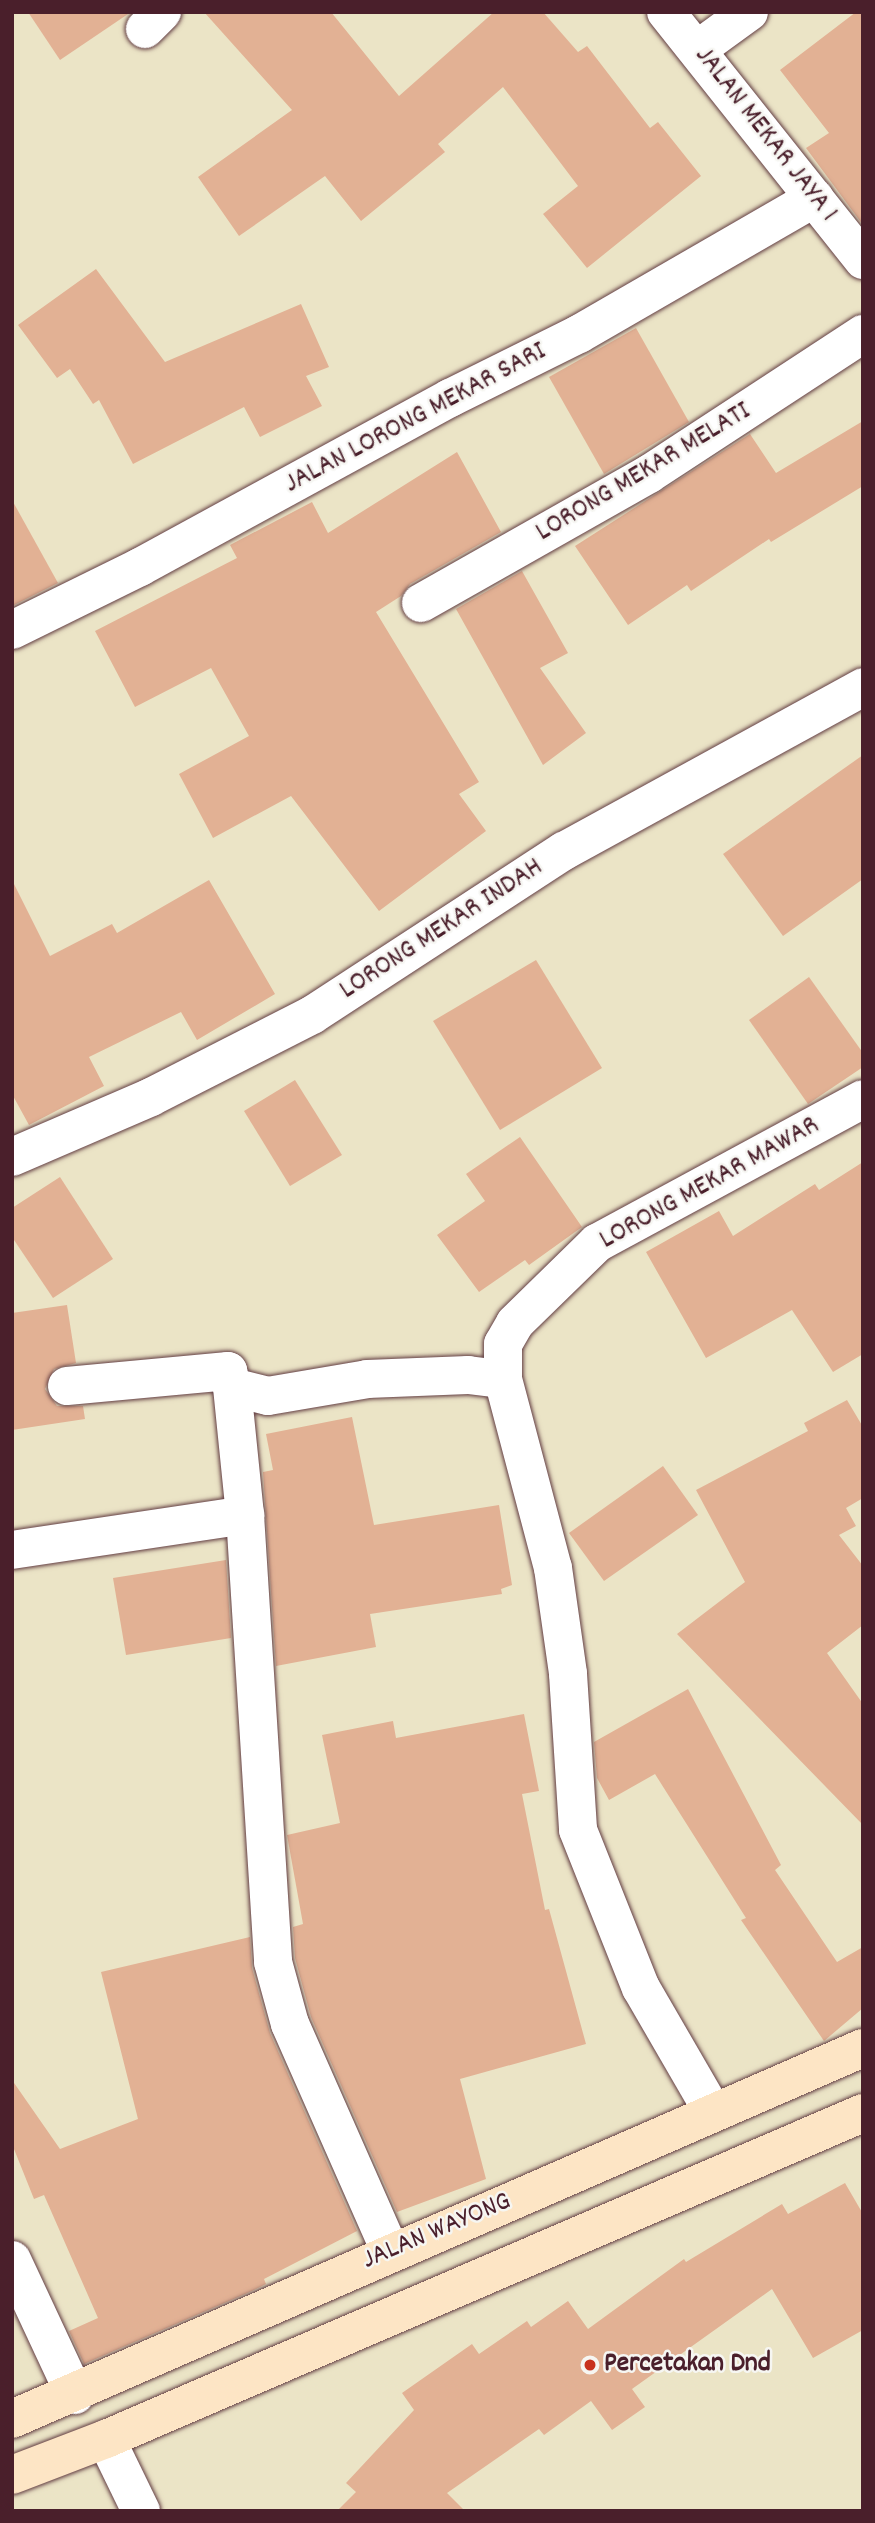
<!DOCTYPE html>
<html>
<head>
<meta charset="utf-8">
<style>
	body { margin:0 }
	#map { position:relative; width:875px; height:2523px; overflow:hidden; background:#ebe4c6; font-family:Dekko,sans-serif }
	div>[style] { position:absolute }
	.building>* { inset:0; background:#e2b194 }
	.roads { filter:drop-shadow(0 0 2px #623d42) drop-shadow(0 0 2px #623d42) }
	.street>* { height:38px; margin:-19px; padding:0 19px; transform-origin:19px; border-radius:19px; background:#fff }
	.secondary>* { height:38px; margin:-19px; padding:0 19px; transform-origin:19px; border-radius:19px; background:#fde5c5 }
	.dots>* { width:19px; height:19px; translate:-50% -50%; box-sizing:border-box; border:4px solid #f6f6f2; border-radius:50% }
	span { translate:-50% -50%; white-space:nowrap; text-align:center; line-height:1.15; -webkit-text-stroke:5px #f6f6f2; paint-order:stroke }
	.street-label { font-size:28px; color:#4a1f2b }
	.poi-label { font-size:28px; color:#4a1f2b; font-weight:700 }
	.left { translate:0 -50%; text-align:left }
	.frame { position:absolute; inset:0; border:14px solid #4a1f2b; pointer-events:none }
</style>
</head>
<body>
<div id="map">
	<div class="building">
		<div style="clip-path:polygon(28px 12px,131px 12px,60px 60px)"></div>
		<div style="clip-path:polygon(204px 12px,331px 12px,399px 96px,494px 12px,543px 12px,578px 52px,587px 46px,650px 128px,658px 122px,701px 176px,587px 268px,543px 214px,578px 186px,503px 87px,438px 144px,445px 152px,361px 221px,325px 176px,239px 236px,198px 177px,292px 110px)"></div>
		<div style="clip-path:polygon(856px 12px,863px 12px,863px 225px,806px 148px,829px 133px,780px 70px)"></div>
		<div style="clip-path:polygon(96px 269px,165px 362px,301px 304px,329px 367px,306px 376px,322px 406px,260px 437px,244px 407px,133px 464px,99px 400px,93px 404px,70px 369px,57px 378px,18px 325px)"></div>
		<div style="clip-path:polygon(636px 328px,689px 422px,604px 474px,549px 377px)"></div>
		<div style="clip-path:polygon(863px 421px,863px 486px,771px 542px,769px 539px,691px 591px,687px 585px,628px 625px,575px 546px,750px 434px,776px 473px)"></div>
		<div style="clip-path:polygon(457px 452px,501px 532px,410px 584px,401px 596px,376px 612px,479px 782px,459px 794px,486px 831px,379px 911px,291px 796px,213px 838px,179px 774px,249px 736px,211px 668px,135px 707px,95px 631px,237px 558px,230px 545px,312px 502px,328px 533px)"></div>
		<div style="clip-path:polygon(12px 500px,58px 583px,12px 606px)"></div>
		<div style="clip-path:polygon(522px 571px,568px 653px,540px 668px,586px 733px,543px 765px,456px 609px)"></div>
		<div style="clip-path:polygon(863px 755px,863px 879px,783px 936px,723px 854px)"></div>
		<div style="clip-path:polygon(12px 880px,50px 956px,112px 924px,117px 933px,209px 880px,275px 994px,197px 1040px,181px 1012px,89px 1057px,104px 1086px,29px 1125px,12px 1094px)"></div>
		<div style="clip-path:polygon(536px 960px,602px 1068px,500px 1130px,433px 1021px)"></div>
		<div style="clip-path:polygon(809px 977px,863px 1053px,863px 1067px,808px 1104px,749px 1020px)"></div>
		<div style="clip-path:polygon(295px 1080px,342px 1155px,290px 1186px,244px 1111px)"></div>
		<div style="clip-path:polygon(520px 1137px,582px 1227px,529px 1265px,525px 1260px,479px 1292px,437px 1235px,485px 1201px,466px 1174px)"></div>
		<div style="clip-path:polygon(863px 1162px,863px 1354px,833px 1372px,792px 1310px,706px 1358px,646px 1252px,719px 1211px,733px 1236px,815px 1184px,819px 1190px)"></div>
		<div style="clip-path:polygon(60px 1177px,113px 1259px,53px 1298px,12px 1237px,12px 1208px)"></div>
		<div style="clip-path:polygon(67px 1305px,76px 1363px,54px 1369px,45px 1389px,57px 1406px,83px 1406px,85px 1419px,12px 1430px,12px 1313px)"></div>
		<div style="clip-path:polygon(847px 1400px,863px 1427px,863px 1498px,846px 1508px,856px 1526px,839px 1535px,863px 1566px,863px 1625px,827px 1653px,863px 1704px,863px 1825px,677px 1634px,745px 1582px,696px 1490px,808px 1431px,804px 1423px)"></div>
		<div style="clip-path:polygon(352px 1417px,374px 1525px,499px 1505px,512px 1585px,501px 1589px,502px 1594px,370px 1614px,376px 1647px,276px 1666px,263px 1472px,273px 1470px,266px 1434px)"></div>
		<div style="clip-path:polygon(663px 1466px,698px 1515px,604px 1581px,569px 1533px)"></div>
		<div style="clip-path:polygon(226px 1560px,231px 1638px,126px 1655px,113px 1578px)"></div>
		<div style="clip-path:polygon(688px 1689px,781px 1865px,775px 1870px,837px 1962px,863px 1947px,863px 2008px,824px 2041px,741px 1920px,746px 1918px,655px 1774px,609px 1800px,597px 1778px,594px 1742px)"></div>
		<div style="clip-path:polygon(524px 1714px,539px 1791px,522px 1794px,545px 1910px,549px 1909px,586px 2044px,460px 2079px,486px 2179px,397px 2212px,311px 2017px,295px 1958px,293px 1927px,303px 1924px,287px 1835px,340px 1823px,322px 1735px,393px 1721px,396px 1738px)"></div>
		<div style="clip-path:polygon(250px 1937px,252px 1968px,270px 2033px,357px 2231px,264px 2279px,266px 2284px,252px 2291px,84px 2364px,69px 2331px,98px 2318px,44px 2195px,34px 2199px,12px 2144px,12px 2080px,60px 2149px,138px 2119px,101px 1972px)"></div>
		<div style="clip-path:polygon(845px 2183px,863px 2214px,863px 2330px,813px 2358px,772px 2289px,632px 2389px,645px 2407px,612px 2430px,591px 2401px,544px 2435px,539px 2429px,447px 2493px,465px 2511px,337px 2511px,356px 2492px,346px 2483px,414px 2410px,402px 2393px,472px 2344px,479px 2354px,527px 2321px,531px 2327px,568px 2301px,588px 2329px,684px 2259px,686px 2262px,782px 2204px,788px 2214px)"></div>
	</div>
	<div class="roads">
		<div class="street">
			<div style="left:666px;top:12px;width:317px;rotate:51.5deg"></div>
			<div style="left:145px;top:29px;width:24px;rotate:-45deg"></div>
			<div style="left:698px;top:49px;width:63px;rotate:-36deg"></div>
			<div style="left:421px;top:603px;width:262px;rotate:-29.5deg"></div>
			<div style="left:649px;top:474px;width:256px;rotate:-33.2deg"></div>
			<div style="left:12px;top:630px;width:143px;rotate:-26.2deg"></div>
			<div style="left:140px;top:567px;width:353px;rotate:-28.6deg"></div>
			<div style="left:450px;top:398px;width:144px;rotate:-26.4deg"></div>
			<div style="left:579px;top:334px;width:272px;rotate:-30deg"></div>
			<div style="left:12px;top:1157px;width:151px;rotate:-23.3deg"></div>
			<div style="left:151px;top:1097px;width:181px;rotate:-27deg"></div>
			<div style="left:312px;top:1015px;width:301px;rotate:-33.1deg"></div>
			<div style="left:564px;top:851px;width:341px;rotate:-28.7deg"></div>
			<div style="left:503px;top:1379px;width:35px;rotate:-90deg"></div>
			<div style="left:503px;top:1344px;width:24px;rotate:-60deg"></div>
			<div style="left:515px;top:1323px;width:115px;rotate:-44.3deg"></div>
			<div style="left:597px;top:1243px;width:302px;rotate:-28.4deg"></div>
			<div style="left:67px;top:1386px;width:162px;rotate:-5.3deg"></div>
			<div style="left:228px;top:1371px;width:16px;rotate:76deg"></div>
			<div style="left:232px;top:1387px;width:37px;rotate:14deg"></div>
			<div style="left:268px;top:1396px;width:100px;rotate:-9.7deg"></div>
			<div style="left:367px;top:1379px;width:101px;rotate:-2.3deg"></div>
			<div style="left:468px;top:1375px;width:35px;rotate:7deg"></div>
			<div style="left:503px;top:1379px;width:196px;rotate:75.2deg"></div>
			<div style="left:553px;top:1568px;width:107px;rotate:81.9deg"></div>
			<div style="left:568px;top:1674px;width:156px;rotate:86.3deg"></div>
			<div style="left:578px;top:1830px;width:170px;rotate:68.3deg"></div>
			<div style="left:641px;top:1988px;width:143px;rotate:59.9deg"></div>
			<div style="left:232px;top:1387px;width:129px;rotate:84.2deg"></div>
			<div style="left:245px;top:1515px;width:448px;rotate:86.4deg"></div>
			<div style="left:273px;top:1962px;width:64px;rotate:74.7deg"></div>
			<div style="left:290px;top:2024px;width:248px;rotate:66.2deg"></div>
			<div style="left:12px;top:1550px;width:236px;rotate:-8.5deg"></div>
			<div style="left:12px;top:2260px;width:149px;rotate:65deg"></div>
			<div style="left:106px;top:2439px;width:80px;rotate:64.1deg"></div>
		</div>
		<div class="secondary">
			<div style="left:12px;top:2419px;width:928px;rotate:-23.56deg"></div>
			<div style="left:12px;top:2475px;width:101px;rotate:-21deg"></div>
			<div style="left:106px;top:2439px;width:824px;rotate:-23.3deg"></div>
		</div>
	</div>
	<div class="dots">
		<div style="left:590px;top:2365px;background:#c8321e"></div>
	</div>
	<div class="street-label">
		<span style="left:765px;top:135px;rotate:52deg">JALAN MEKAR JAYA 1</span>
		<span style="left:416px;top:419px;rotate:-28deg">JALAN LORONG MEKAR SARI</span>
		<span style="left:644px;top:473px;rotate:-31deg">LORONG MEKAR MELATI</span>
		<span style="left:442px;top:930px;rotate:-33deg">LORONG MEKAR INDAH</span>
		<span style="left:710px;top:1184px;rotate:-29deg">LORONG MEKAR MAWAR</span>
		<span style="left:437px;top:2232px;rotate:-23deg">JALAN WAYONG</span>
	</div>
	<div class="poi-label">
		<span class="left" style="left:604px;top:2365px">Percetakan Dnd</span>
	</div>
	<div class="frame"></div>
</div>
</body>
</html>
